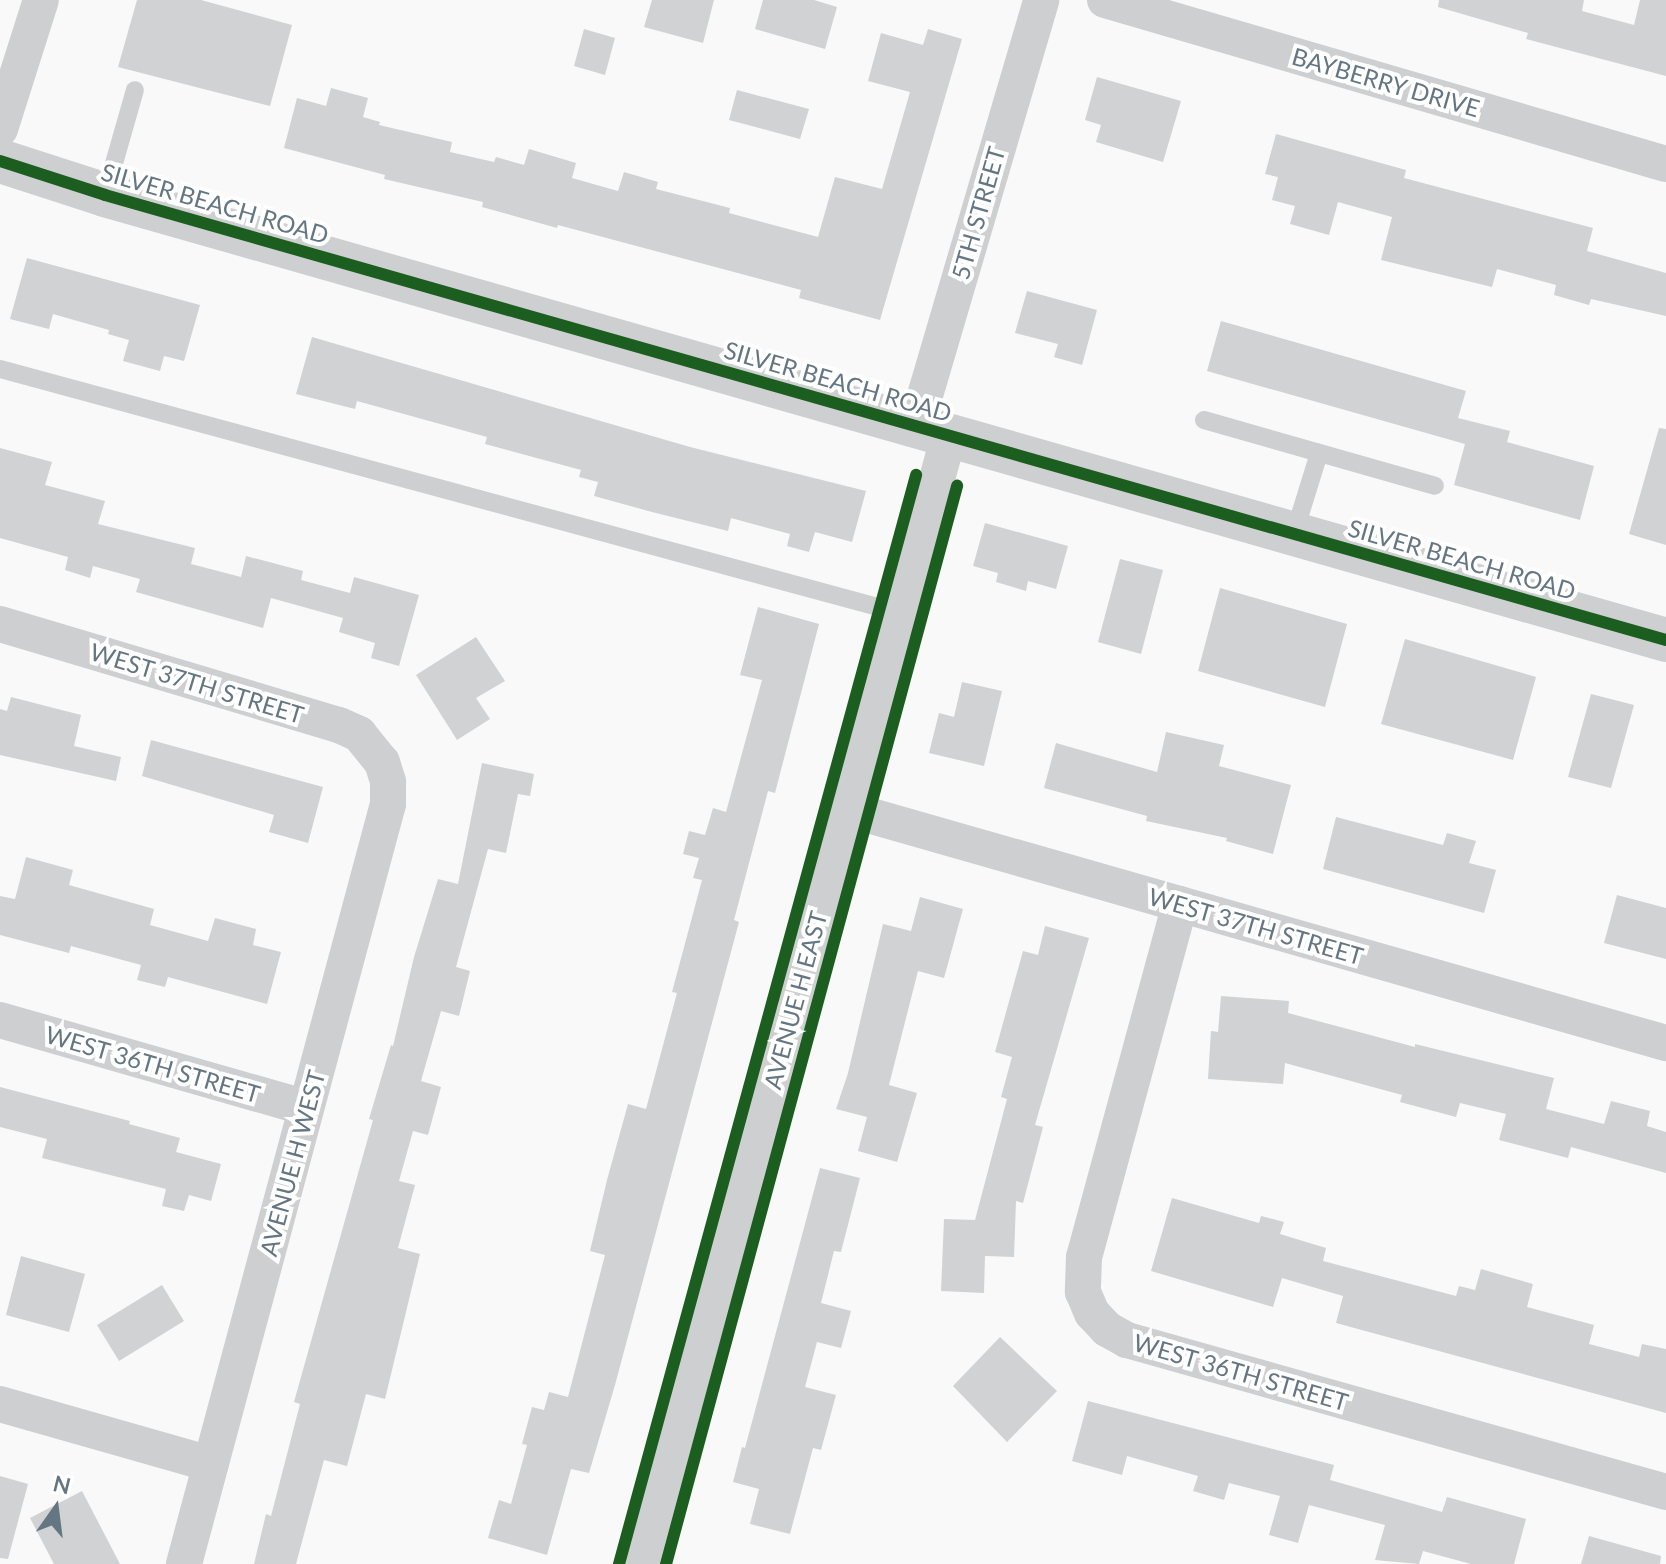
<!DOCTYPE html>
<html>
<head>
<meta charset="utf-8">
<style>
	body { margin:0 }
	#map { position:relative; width:1666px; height:1564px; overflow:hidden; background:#f9f9f9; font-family:Lato,sans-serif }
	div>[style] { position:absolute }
	.building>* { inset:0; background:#d0d2d3 }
	.service>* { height:18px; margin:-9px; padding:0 9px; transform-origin:9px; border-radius:9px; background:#cecfd0 }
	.minor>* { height:36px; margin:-18px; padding:0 18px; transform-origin:18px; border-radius:18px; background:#cecfd0 }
	.tertiary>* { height:44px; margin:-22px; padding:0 22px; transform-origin:22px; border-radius:22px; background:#cecfd0 }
	.cycleway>* { height:12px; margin:-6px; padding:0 6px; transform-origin:6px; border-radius:6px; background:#1b5e20 }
	span { translate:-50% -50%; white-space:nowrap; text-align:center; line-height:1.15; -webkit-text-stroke:8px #fff; paint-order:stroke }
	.street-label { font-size:24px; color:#657683 }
	.north { position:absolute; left:16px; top:1468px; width:80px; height:80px; -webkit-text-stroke:6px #fff; paint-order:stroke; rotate:14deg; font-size:22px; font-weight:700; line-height:32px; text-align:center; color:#657683 }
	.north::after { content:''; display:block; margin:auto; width:28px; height:36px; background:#657683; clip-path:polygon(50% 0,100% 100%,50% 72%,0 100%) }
</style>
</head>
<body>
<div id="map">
	<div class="building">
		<div style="clip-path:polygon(137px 0,201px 0,292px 25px,270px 106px,118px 67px)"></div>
		<div style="clip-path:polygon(652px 0,714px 0,703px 43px,644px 27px)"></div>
		<div style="clip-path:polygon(763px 0,814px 0,837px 7px,825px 49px,755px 29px)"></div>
		<div style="clip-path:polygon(1439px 0,1584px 0,1582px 11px,1634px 25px,1640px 0,1666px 0,1666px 76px,1526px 39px,1528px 33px,1438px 7px)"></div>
		<div style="clip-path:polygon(584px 29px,615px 38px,605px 75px,574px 66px)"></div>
		<div style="clip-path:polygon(928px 29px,962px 39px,880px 320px,799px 298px,801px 290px,558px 225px,557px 228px,482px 207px,483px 202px,384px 179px,385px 175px,284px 148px,297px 98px,326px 106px,331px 88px,368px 98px,363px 117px,380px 122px,379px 125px,452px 142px,450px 152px,494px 162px,496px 157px,524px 165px,529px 149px,576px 163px,572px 178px,618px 191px,624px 172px,658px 182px,656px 189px,730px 208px,729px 213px,818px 237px,835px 177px,882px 189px,910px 92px,868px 81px,881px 33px,923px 45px)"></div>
		<div style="clip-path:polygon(1097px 77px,1181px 101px,1163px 162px,1096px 142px,1101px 125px,1085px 120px)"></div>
		<div style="clip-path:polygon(737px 90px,809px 109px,800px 139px,729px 120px)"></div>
		<div style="clip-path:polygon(1276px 134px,1406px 170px,1404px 178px,1593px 228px,1587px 251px,1666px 273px,1666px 316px,1591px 299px,1589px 305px,1554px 295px,1556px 285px,1497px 269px,1492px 287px,1381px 260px,1392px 217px,1338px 202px,1329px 235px,1290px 224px,1295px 206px,1272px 200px,1278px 177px,1265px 174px)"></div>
		<div style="clip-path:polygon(27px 258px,200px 305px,184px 361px,164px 356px,160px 371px,123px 361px,129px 340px,108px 334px,109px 330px,53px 314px,49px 329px,10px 319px)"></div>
		<div style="clip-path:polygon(1027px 291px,1097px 310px,1082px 365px,1054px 357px,1058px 344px,1015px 333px)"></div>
		<div style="clip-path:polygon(1221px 321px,1466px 391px,1458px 418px,1510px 431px,1507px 442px,1594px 466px,1580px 520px,1454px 485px,1465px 444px,1207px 371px)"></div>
		<div style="clip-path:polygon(312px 337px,690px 447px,866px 491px,852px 542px,815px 532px,809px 552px,787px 546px,790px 534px,731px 518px,728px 531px,652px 512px,594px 496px,598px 482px,579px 477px,581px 470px,485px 444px,487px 437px,357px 401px,355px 409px,296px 394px)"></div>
		<div style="clip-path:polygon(1659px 428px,1666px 429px,1666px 545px,1629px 534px)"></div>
		<div style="clip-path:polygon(0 448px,52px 462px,45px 485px,105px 501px,98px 524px,195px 548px,191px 564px,241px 577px,246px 556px,303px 571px,301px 580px,350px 593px,354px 577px,419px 595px,399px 666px,371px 658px,375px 643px,339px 632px,343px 618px,271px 598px,263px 628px,136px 592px,140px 579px,93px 566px,90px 578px,65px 570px,68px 557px,0 538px)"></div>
		<div style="clip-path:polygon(985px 523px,1068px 546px,1056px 589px,1028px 581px,1026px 591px,996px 582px,998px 573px,973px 566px)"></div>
		<div style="clip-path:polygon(1120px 559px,1163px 570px,1141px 654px,1098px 642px)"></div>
		<div style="clip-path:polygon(1220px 588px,1347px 624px,1325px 707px,1198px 671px)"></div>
		<div style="clip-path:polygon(758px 607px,819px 624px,775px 793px,768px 791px,734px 920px,739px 922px,615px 1385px,589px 1473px,571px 1469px,547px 1555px,488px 1538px,499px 1500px,511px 1504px,527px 1445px,522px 1444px,532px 1407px,544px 1410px,549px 1392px,568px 1397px,605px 1255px,590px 1251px,607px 1180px,628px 1104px,646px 1109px,677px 993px,672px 992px,702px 880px,693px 878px,699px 858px,683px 854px,689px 831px,705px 835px,713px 808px,726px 812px,762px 680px,740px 675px)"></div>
		<div style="clip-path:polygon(476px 637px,505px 681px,476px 698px,490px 719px,457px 740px,416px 675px)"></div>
		<div style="clip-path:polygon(1405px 639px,1536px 677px,1513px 760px,1381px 724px)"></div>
		<div style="clip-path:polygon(962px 682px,1002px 691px,984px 766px,929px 753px,939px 713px,954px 717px)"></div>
		<div style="clip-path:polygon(1591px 694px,1634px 705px,1611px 788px,1568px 777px)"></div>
		<div style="clip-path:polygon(11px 697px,81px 715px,74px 746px,121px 757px,116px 781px,0 755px,0 709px,7px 711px)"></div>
		<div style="clip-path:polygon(1166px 732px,1224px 745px,1219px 766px,1291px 785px,1273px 854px,1226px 841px,1227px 838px,1146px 821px,1147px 816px,1044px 788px,1056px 743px,1157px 772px)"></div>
		<div style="clip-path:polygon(151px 740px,323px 787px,308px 843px,269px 832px,274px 815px,142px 776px)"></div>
		<div style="clip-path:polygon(482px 763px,534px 774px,530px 796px,518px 794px,506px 853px,488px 849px,456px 967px,470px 971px,459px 1016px,441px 1011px,421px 1081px,441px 1087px,428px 1135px,413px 1131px,399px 1181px,415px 1185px,398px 1248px,420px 1254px,385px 1399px,366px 1394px,347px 1466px,324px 1460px,296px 1564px,254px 1564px,266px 1514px,271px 1516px,300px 1404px,294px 1402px,373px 1120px,369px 1119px,391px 1045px,393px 1046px,414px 957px,438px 879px,458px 884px)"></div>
		<div style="clip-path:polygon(1336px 817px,1443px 845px,1447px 833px,1476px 841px,1469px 863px,1496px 870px,1484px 913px,1323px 869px)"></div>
		<div style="clip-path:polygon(26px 857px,73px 870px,69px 885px,154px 909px,150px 925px,208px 941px,215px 918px,256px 929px,253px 945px,281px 952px,267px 1004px,168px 977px,165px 987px,137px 980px,141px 965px,71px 946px,69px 953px,0 935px,0 896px,15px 899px)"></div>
		<div style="clip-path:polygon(1617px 895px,1666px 908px,1666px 959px,1604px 943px)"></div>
		<div style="clip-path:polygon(920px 897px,963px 909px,944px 978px,918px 971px,889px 1085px,917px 1093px,897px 1162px,858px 1151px,867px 1117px,836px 1109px,848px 1073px,883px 924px,911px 931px)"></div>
		<div style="clip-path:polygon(1045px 926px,1089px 938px,1035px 1125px,1043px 1127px,1023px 1203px,1016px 1201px,1014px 1257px,985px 1256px,984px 1293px,941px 1291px,944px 1219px,975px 1220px,1007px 1099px,1001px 1097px,1012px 1057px,995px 1052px,1023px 951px,1038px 955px)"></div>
		<div style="clip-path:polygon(1221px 996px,1289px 1001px,1288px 1013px,1415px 1047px,1415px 1044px,1554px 1078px,1546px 1109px,1604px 1124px,1611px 1101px,1650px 1111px,1647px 1126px,1666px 1132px,1666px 1173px,1571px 1147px,1568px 1158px,1499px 1140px,1506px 1114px,1460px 1103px,1456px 1117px,1400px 1102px,1402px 1095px,1285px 1063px,1283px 1084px,1208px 1079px,1211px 1031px,1218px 1032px)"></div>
		<div style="clip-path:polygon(0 1087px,130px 1121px,129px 1124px,180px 1138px,176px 1152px,221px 1164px,211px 1201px,189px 1195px,184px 1211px,162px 1206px,166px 1189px,42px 1158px,47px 1139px,0 1127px)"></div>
		<div style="clip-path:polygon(820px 1168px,860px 1178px,841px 1252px,834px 1251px,821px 1303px,851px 1311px,841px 1348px,817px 1342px,805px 1387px,836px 1395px,821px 1450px,813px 1448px,790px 1534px,750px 1524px,759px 1489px,733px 1482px,742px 1447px,745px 1448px)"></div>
		<div style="clip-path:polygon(1172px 1198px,1259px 1223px,1261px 1216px,1284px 1222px,1280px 1234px,1326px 1248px,1323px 1261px,1456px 1296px,1459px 1286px,1475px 1290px,1481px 1269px,1533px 1284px,1527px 1307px,1594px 1325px,1589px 1344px,1639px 1357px,1642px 1344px,1666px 1349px,1666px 1413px,1336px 1323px,1343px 1296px,1282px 1278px,1273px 1307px,1151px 1271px)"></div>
		<div style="clip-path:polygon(21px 1256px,85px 1274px,69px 1332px,6px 1315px)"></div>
		<div style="clip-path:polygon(162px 1285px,184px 1321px,119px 1361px,97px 1325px)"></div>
		<div style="clip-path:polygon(1000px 1337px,1057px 1391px,1007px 1442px,953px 1386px)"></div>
		<div style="clip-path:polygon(1088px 1401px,1334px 1465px,1330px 1480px,1442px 1512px,1447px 1497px,1526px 1519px,1514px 1564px,1471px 1564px,1423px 1551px,1419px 1564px,1375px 1560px,1385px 1525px,1309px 1505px,1298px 1543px,1269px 1535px,1280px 1496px,1229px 1483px,1224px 1500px,1193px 1491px,1198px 1476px,1127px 1456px,1122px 1475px,1072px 1461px)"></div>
		<div style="clip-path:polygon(0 1476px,28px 1484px,8px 1559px,0 1558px)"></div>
		<div style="clip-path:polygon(82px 1491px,120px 1564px,54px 1564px,30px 1518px)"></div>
		<div style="clip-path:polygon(1589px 1536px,1661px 1556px,1660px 1564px,1581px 1564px)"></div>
	</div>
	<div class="service">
		<div style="left:105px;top:195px;width:109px;rotate:-74.1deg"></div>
		<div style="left:0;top:369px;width:932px;rotate:15.17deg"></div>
		<div style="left:1204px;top:420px;width:240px;rotate:15.9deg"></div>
		<div style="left:1294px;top:534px;width:85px;rotate:-72.8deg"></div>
	</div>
	<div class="minor">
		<div style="left:1105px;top:0;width:584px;rotate:16.3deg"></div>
		<div style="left:0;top:129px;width:135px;rotate:-72.4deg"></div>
		<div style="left:916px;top:426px;width:444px;rotate:-73.6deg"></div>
		<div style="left:0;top:624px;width:354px;rotate:16.6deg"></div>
		<div style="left:339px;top:725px;width:22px;rotate:24deg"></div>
		<div style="left:359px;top:734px;width:36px;rotate:51deg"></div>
		<div style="left:382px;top:762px;width:21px;rotate:73deg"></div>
		<div style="left:388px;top:782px;width:22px;rotate:90deg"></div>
		<div style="left:388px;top:804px;width:787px;rotate:105.03deg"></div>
		<div style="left:847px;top:809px;width:852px;rotate:15.95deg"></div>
		<div style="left:1180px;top:904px;width:366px;rotate:105.2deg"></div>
		<div style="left:1084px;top:1257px;width:35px;rotate:92deg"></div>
		<div style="left:1083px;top:1292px;width:23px;rotate:67deg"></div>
		<div style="left:1092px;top:1313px;width:22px;rotate:47deg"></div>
		<div style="left:1107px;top:1329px;width:23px;rotate:29deg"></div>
		<div style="left:1127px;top:1340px;width:560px;rotate:15.75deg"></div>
		<div style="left:0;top:1020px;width:318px;rotate:16deg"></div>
		<div style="left:0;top:1404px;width:219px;rotate:15.9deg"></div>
		<div style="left:641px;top:1564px;width:1170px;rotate:-74.74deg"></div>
	</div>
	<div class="tertiary">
		<div style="left:0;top:161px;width:110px;rotate:17.9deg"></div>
		<div style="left:105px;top:195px;width:1623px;rotate:15.91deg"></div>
	</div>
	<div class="cycleway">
		<div style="left:0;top:161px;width:110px;rotate:17.9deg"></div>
		<div style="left:105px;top:195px;width:1623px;rotate:15.91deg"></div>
		<div style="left:619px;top:1564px;width:1129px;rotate:-74.74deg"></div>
		<div style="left:666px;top:1564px;width:1117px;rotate:-74.89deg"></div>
	</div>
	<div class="street-label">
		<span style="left:1386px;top:82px;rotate:16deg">BAYBERRY DRIVE</span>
		<span style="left:215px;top:203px;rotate:16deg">SILVER BEACH ROAD</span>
		<span style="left:978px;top:213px;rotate:-74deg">5TH STREET</span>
		<span style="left:838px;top:381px;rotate:16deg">SILVER BEACH ROAD</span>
		<span style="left:1462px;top:559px;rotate:16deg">SILVER BEACH ROAD</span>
		<span style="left:197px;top:683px;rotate:17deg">WEST 37TH STREET</span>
		<span style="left:1256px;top:926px;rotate:16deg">WEST 37TH STREET</span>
		<span style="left:795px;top:1000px;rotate:-75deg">AVENUE H EAST</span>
		<span style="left:153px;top:1064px;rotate:16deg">WEST 36TH STREET</span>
		<span style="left:292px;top:1163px;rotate:-75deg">AVENUE H WEST</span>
		<span style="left:1241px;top:1372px;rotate:16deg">WEST 36TH STREET</span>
	</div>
	<div class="north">N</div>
</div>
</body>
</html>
